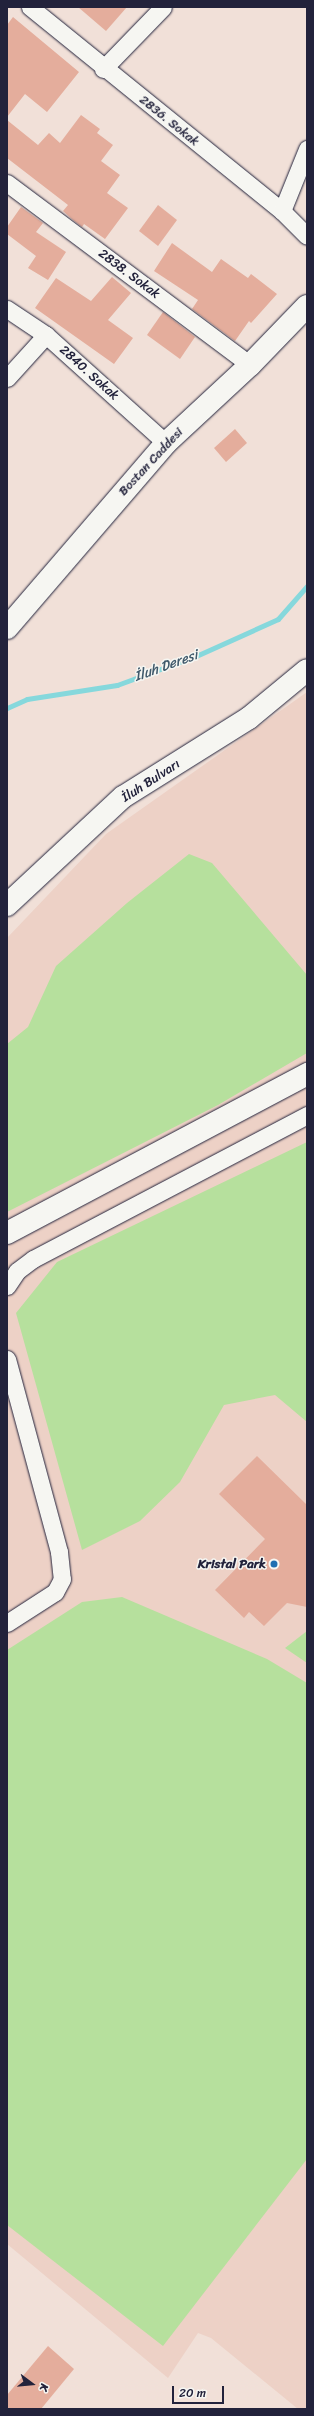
<!DOCTYPE html>
<html>
<head>
<meta charset="utf-8">
<style>
	body { margin:0 }
	#map { position:relative; width:314px; height:2416px; overflow:hidden; background:#f1e0d8; font-family:Sriracha,sans-serif }
	div>[style] { position:absolute }
	.built>* { inset:0; background:#edd1c6 }
	.green>* { inset:0; background:#b6e09d }
	.stream>* { height:5px; margin:-2.5px; padding:0 2.5px; transform-origin:2.5px; border-radius:2.5px; background:#86d8dc }
	.building>* { inset:0; background:#e4ad9c }
	.roads { filter:drop-shadow(0 0 1px #22223b) drop-shadow(0 0 1px #22223b) }
	.street>* { height:17px; margin:-8.5px; padding:0 8.5px; transform-origin:8.5px; border-radius:8.5px; background:#f6f6f2 }
	.secondary>* { height:22px; margin:-11px; padding:0 11px; transform-origin:11px; border-radius:11px; background:#f6f6f2 }
	.dots>* { width:11px; height:11px; translate:-50% -50%; box-sizing:border-box; border:2px solid #f6f6f2; border-radius:50% }
	span { translate:-50% -50%; white-space:nowrap; text-align:center; line-height:1.15; -webkit-text-stroke:3px #f6f6f2; paint-order:stroke }
	.street-label { font-size:13px; color:#22223b }
	.poi-label { font-size:13px; color:#22223b; font-weight:700 }
	.right { translate:-100% -50%; text-align:right }
	.water-label { font-size:14px; color:#40596b; font-style:italic }
	.frame { position:absolute; inset:0; border:8px solid #22223b; pointer-events:none }
	.north { position:absolute; left:12px; top:2364px; width:40px; height:40px; -webkit-text-stroke:3px #f6f6f2; paint-order:stroke; rotate:106deg; font-size:11px; font-weight:700; line-height:16px; text-align:center; color:#22223b }
	.north::after { content:''; display:block; margin:auto; width:14px; height:18px; background:#22223b; clip-path:polygon(50% 0,100% 100%,50% 72%,0 100%) }
	.scale { position:absolute; left:172px; top:2386px; width:52px; height:18px; box-sizing:border-box; border:2px solid #22223b; border-top:0; padding-left:5px; font-size:12px; line-height:14px; white-space:nowrap; color:#22223b; -webkit-text-stroke:3px #f6f6f2; paint-order:stroke }
</style>
</head>
<body>
<div id="map">
	<div class="built">
		<div style="clip-path:polygon(307px 692px,307px 2409px,298px 2409px,211px 2338px,198px 2333px,168px 2378px,7px 2244px,7px 938px,106px 834px)"></div>
	</div>
	<div class="green">
		<div style="clip-path:polygon(189px 854px,212px 863px,307px 975px,307px 1053px,218px 1105px,7px 1212px,7px 1044px,28px 1027px,56px 966px,127px 903px)"></div>
		<div style="clip-path:polygon(307px 1142px,307px 1422px,275px 1395px,224px 1405px,180px 1482px,140px 1521px,82px 1550px,16px 1313px,57px 1262px)"></div>
		<div style="clip-path:polygon(122px 1597px,267px 1659px,307px 1683px,307px 2159px,163px 2346px,7px 2225px,7px 1650px,82px 1602px)"></div>
		<div style="clip-path:polygon(307px 1631px,307px 1663px,285px 1648px)"></div>
	</div>
	<div class="stream">
		<div style="left:7px;top:708px;width:22px;rotate:-24deg"></div>
		<div style="left:27px;top:699px;width:91px;rotate:-8.8deg"></div>
		<div style="left:117px;top:685px;width:84px;rotate:-20.2deg"></div>
		<div style="left:196px;top:656px;width:90px;rotate:-24.3deg"></div>
		<div style="left:278px;top:619px;width:44px;rotate:-48.7deg"></div>
	</div>
	<div class="building">
		<div style="clip-path:polygon(78px 7px,127px 7px,106px 31px)"></div>
		<div style="clip-path:polygon(13px 17px,79px 72px,47px 112px,25px 94px,7px 117px,7px 25px)"></div>
		<div style="clip-path:polygon(81px 115px,100px 129px,97px 133px,113px 145px,101px 161px,120px 175px,107px 193px,128px 208px,105px 239px,84px 224px,82px 227px,73px 220px,63px 211px,68px 205px,7px 158px,7px 120px,38px 145px,49px 133px,60px 143px)"></div>
		<div style="clip-path:polygon(158px 205px,177px 220px,158px 246px,139px 231px)"></div>
		<div style="clip-path:polygon(21px 207px,43px 223px,36px 232px,66px 252px,48px 280px,28px 268px,36px 256px,7px 234px,7px 227px)"></div>
		<div style="clip-path:polygon(172px 243px,212px 272px,221px 259px,248px 278px,251px 274px,277px 294px,251px 323px,249px 321px,235px 341px,192px 309px,198px 300px,154px 271px)"></div>
		<div style="clip-path:polygon(112px 277px,131px 293px,108px 320px,133px 338px,114px 364px,35px 308px,56px 278px,91px 301px)"></div>
		<div style="clip-path:polygon(163px 312px,195px 337px,180px 359px,147px 335px)"></div>
		<div style="clip-path:polygon(235px 429px,247px 443px,226px 462px,214px 448px)"></div>
		<div style="clip-path:polygon(257px 1456px,307px 1505px,307px 1607px,287px 1603px,264px 1626px,249px 1612px,244px 1618px,215px 1590px,265px 1539px,219px 1494px)"></div>
		<div style="clip-path:polygon(48px 2346px,74px 2369px,41px 2409px,7px 2409px,7px 2395px)"></div>
	</div>
	<div class="roads">
		<div class="street">
			<div style="left:30px;top:7px;width:324px;rotate:39deg"></div>
			<div style="left:282px;top:211px;width:35px;rotate:45deg"></div>
			<div style="left:103px;top:69px;width:86px;rotate:-45.9deg"></div>
			<div style="left:7px;top:183px;width:304px;rotate:36.8deg"></div>
			<div style="left:282px;top:211px;width:67px;rotate:-68deg"></div>
			<div style="left:7px;top:309px;width:47px;rotate:33.7deg"></div>
			<div style="left:46px;top:335px;width:161px;rotate:42deg"></div>
			<div style="left:7px;top:378px;width:58px;rotate:-47.8deg"></div>
			<div style="left:7px;top:1286px;width:18px;rotate:-56deg"></div>
			<div style="left:17px;top:1271px;width:20px;rotate:-37deg"></div>
			<div style="left:33px;top:1259px;width:310px;rotate:-27.7deg"></div>
			<div style="left:7px;top:1359px;width:200px;rotate:74.9deg"></div>
			<div style="left:59px;top:1552px;width:27px;rotate:84deg"></div>
			<div style="left:62px;top:1579px;width:15px;rotate:118deg"></div>
			<div style="left:55px;top:1592px;width:57px;rotate:147.1deg"></div>
		</div>
		<div class="secondary">
			<div style="left:7px;top:628px;width:244px;rotate:-49.3deg"></div>
			<div style="left:166px;top:443px;width:115px;rotate:-42.9deg"></div>
			<div style="left:250px;top:365px;width:82px;rotate:-46deg"></div>
			<div style="left:7px;top:905px;width:158px;rotate:-43deg"></div>
			<div style="left:123px;top:797px;width:149px;rotate:-32.1deg"></div>
			<div style="left:249px;top:718px;width:75px;rotate:-39.6deg"></div>
			<div style="left:7px;top:1233px;width:340px;rotate:-27.9deg"></div>
		</div>
	</div>
	<div class="dots">
		<div style="left:274px;top:1564px;background:#1f6fb2"></div>
	</div>
	<div class="street-label">
		<span style="left:169px;top:121px;rotate:39deg">2836. Sokak</span>
		<span style="left:129px;top:274px;rotate:37deg">2838. Sokak</span>
		<span style="left:89px;top:373px;rotate:42deg">2840. Sokak</span>
		<span style="left:151px;top:462px;rotate:-47deg">Bostan Caddesi</span>
		<span style="left:151px;top:781px;rotate:-33deg">İluh Bulvarı</span>
	</div>
	<div class="poi-label">
		<span class="right" style="left:266px;top:1564px">Kristal Park</span>
	</div>
	<div class="water-label">
		<span style="left:166px;top:666px;rotate:-20deg">İluh Deresi</span>
	</div>
	<div class="frame"></div>
	<div class="north">K</div>
	<div class="scale">20 m</div>
</div>
</body>
</html>
